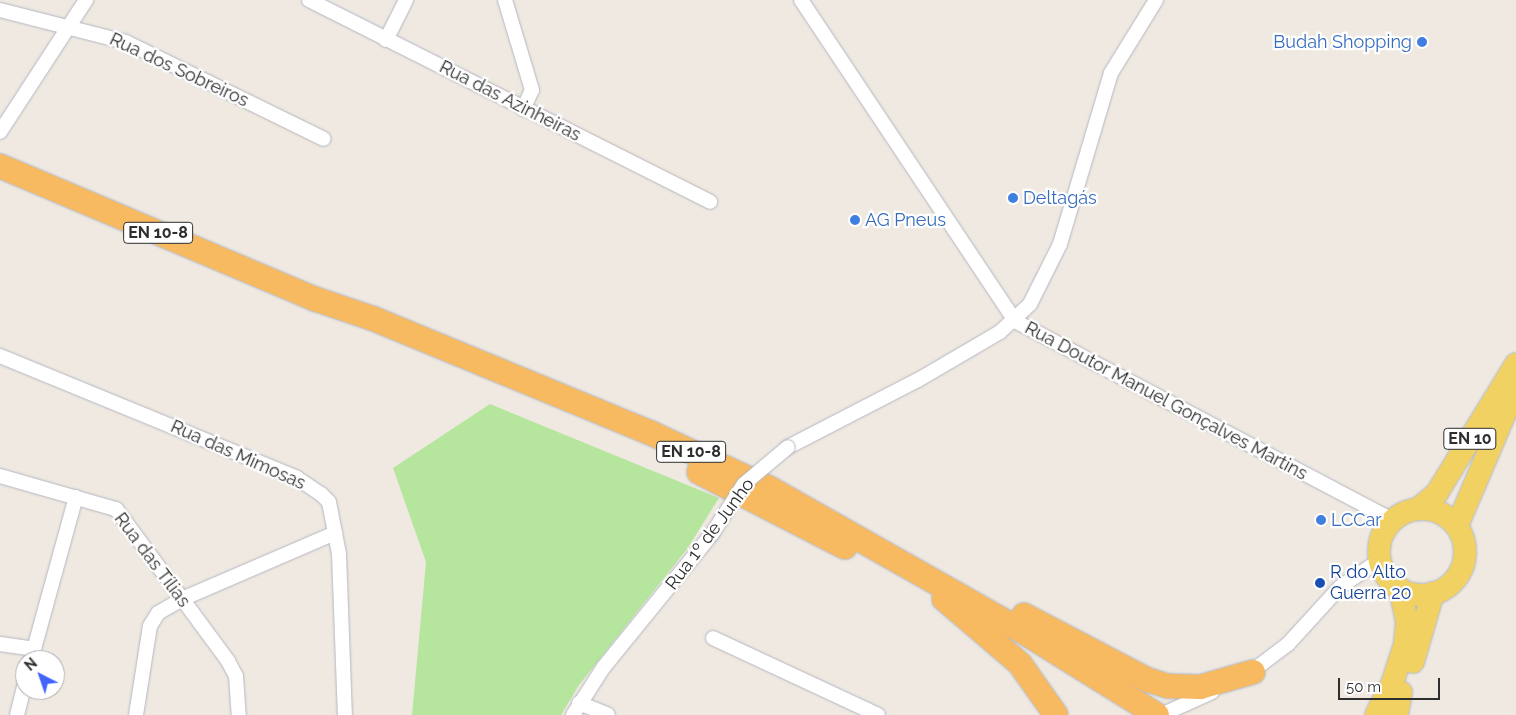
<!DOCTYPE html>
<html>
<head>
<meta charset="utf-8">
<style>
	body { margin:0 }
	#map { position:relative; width:1516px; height:715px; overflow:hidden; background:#efe9e1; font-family:Raleway,sans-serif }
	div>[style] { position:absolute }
	.green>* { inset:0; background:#b6e59e }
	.roads { filter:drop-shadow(0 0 1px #b4b7c1) drop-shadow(0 0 1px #b4b7c1) }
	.minor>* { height:14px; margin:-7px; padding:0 7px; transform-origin:7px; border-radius:7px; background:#fff }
	.primary>* { height:22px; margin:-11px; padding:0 11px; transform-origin:11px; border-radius:11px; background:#f2d163 }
	.primary>.ring { margin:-11px; padding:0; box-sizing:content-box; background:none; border:22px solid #f2d163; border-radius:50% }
	.trunk>* { height:24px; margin:-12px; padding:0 12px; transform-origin:12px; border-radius:12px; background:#f8ba60 }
	.bridges { filter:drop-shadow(0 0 1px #b4b7c1) drop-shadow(0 0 1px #b4b7c1) }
	.minor-bridge>* { height:14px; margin:-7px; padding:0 7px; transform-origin:7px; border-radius:7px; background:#fff }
	.dots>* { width:14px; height:14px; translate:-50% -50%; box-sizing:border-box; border:2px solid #fff; border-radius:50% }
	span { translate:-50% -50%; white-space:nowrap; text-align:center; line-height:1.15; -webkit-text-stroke:4.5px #fff; paint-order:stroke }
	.shield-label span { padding:1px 4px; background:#fff; border:1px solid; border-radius:4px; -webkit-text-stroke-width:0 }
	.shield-label { font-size:16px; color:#2e2e2e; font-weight:700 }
	.shop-label { font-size:18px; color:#366cbe }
	.right { translate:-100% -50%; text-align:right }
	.left { translate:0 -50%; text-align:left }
	.street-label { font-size:18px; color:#2e2e2e }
	.transit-label { font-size:18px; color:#164399 }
	.north { position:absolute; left:15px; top:650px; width:50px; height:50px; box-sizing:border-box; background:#fff; border:1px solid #ababab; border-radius:50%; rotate:319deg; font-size:14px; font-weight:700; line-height:20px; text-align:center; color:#2e2e2e }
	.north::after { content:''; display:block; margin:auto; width:18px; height:22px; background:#4264fb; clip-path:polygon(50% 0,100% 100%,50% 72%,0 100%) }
	.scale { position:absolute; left:1338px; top:678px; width:102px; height:22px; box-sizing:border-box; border:2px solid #2e2e2e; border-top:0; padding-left:6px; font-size:15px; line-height:18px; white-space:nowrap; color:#2e2e2e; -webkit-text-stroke:4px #fff; paint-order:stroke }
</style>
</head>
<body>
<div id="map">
	<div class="green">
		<div style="clip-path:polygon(490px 404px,719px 498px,687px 549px,579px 685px,561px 715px,412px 715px,426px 562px,393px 468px)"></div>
	</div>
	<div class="roads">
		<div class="minor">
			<div style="left:309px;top:0;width:449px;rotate:26.7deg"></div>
			<div style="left:505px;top:0;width:94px;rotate:73.3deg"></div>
			<div style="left:532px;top:90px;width:21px;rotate:115deg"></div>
			<div style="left:801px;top:0;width:386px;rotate:56.3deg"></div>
			<div style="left:1015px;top:321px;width:427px;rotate:27.8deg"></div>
			<div style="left:0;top:10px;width:130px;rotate:14.3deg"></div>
			<div style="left:126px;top:42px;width:220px;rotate:26.1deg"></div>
			<div style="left:386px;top:40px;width:45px;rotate:-63.4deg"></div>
			<div style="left:0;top:132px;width:158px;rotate:-56.9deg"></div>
			<div style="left:0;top:356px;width:321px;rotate:22.3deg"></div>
			<div style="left:297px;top:478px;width:29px;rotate:34deg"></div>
			<div style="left:321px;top:494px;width:11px;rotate:45deg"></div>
			<div style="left:329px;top:502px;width:53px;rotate:79.1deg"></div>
			<div style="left:339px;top:554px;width:161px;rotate:87.9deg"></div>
			<div style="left:788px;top:447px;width:146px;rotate:-27.3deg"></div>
			<div style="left:918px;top:380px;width:95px;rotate:-30.3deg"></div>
			<div style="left:1000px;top:332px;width:41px;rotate:-43deg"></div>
			<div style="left:1030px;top:304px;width:67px;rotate:-63.4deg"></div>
			<div style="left:1060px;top:244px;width:178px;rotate:-73.4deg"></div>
			<div style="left:1111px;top:73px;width:86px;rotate:-58.3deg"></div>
			<div style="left:0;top:476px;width:121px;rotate:15.9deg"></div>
			<div style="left:116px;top:509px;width:189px;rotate:53.6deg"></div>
			<div style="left:228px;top:661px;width:17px;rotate:62deg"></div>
			<div style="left:236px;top:676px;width:39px;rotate:86deg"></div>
			<div style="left:713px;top:638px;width:182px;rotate:25deg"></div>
			<div style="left:0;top:644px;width:34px;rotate:8deg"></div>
			<div style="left:31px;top:660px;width:169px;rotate:-74.6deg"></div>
			<div style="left:1247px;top:675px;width:51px;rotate:-37.1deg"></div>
			<div style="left:1288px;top:644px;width:77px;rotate:-47.6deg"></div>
			<div style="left:1340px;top:587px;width:48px;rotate:-34deg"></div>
			<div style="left:579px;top:703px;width:31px;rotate:22deg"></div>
			<div style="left:17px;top:715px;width:32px;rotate:-76deg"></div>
			<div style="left:136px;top:715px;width:90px;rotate:-81.1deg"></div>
			<div style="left:150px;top:626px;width:15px;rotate:-58deg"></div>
			<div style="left:158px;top:613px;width:28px;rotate:-30deg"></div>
			<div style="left:182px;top:599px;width:167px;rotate:-23.3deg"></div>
			<div style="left:573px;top:715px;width:56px;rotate:-57.4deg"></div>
			<div style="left:603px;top:668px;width:173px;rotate:-50.9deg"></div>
			<div style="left:1161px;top:715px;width:56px;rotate:-24.3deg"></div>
		</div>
		<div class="primary">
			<div class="ring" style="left:1379px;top:509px;width:64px;height:64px"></div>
			<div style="left:1418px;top:509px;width:25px;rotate:-40deg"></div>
			<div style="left:1437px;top:493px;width:151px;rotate:-58.5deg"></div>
			<div style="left:1457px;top:526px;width:150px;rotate:-66.9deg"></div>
			<div style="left:1413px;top:662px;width:72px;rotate:-73.8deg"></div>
			<div style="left:1376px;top:715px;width:38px;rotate:-63deg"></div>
			<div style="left:1393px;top:681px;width:40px;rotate:-72deg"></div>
			<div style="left:1405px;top:643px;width:21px;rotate:-85deg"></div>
			<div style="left:1407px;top:622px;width:34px;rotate:-102deg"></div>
			<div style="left:1397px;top:715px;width:23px;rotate:-80deg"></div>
		</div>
		<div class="trunk">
			<div style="left:0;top:166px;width:342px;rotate:22.9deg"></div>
			<div style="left:315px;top:299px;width:62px;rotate:18.7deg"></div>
			<div style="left:374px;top:319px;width:300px;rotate:22.4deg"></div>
			<div style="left:651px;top:433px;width:130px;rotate:25deg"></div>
			<div style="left:769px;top:488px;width:296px;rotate:29.5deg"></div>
			<div style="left:1027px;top:634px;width:153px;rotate:31.9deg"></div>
			<div style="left:699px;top:472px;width:164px;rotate:27.2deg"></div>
			<div style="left:944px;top:599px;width:100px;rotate:40.5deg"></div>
			<div style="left:1020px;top:664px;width:62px;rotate:54.8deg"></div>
			<div style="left:1024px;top:615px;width:140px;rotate:27.7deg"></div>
			<div style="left:1148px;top:680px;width:21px;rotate:17deg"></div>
			<div style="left:1168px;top:686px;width:32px;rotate:2deg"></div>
			<div style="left:1200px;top:687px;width:55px;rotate:-15.8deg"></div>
		</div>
	</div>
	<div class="bridges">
		<div class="minor-bridge">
			<div style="left:712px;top:534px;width:59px;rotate:-57.4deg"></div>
			<div style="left:744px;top:484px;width:57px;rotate:-40.1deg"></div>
		</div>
	</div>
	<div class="dots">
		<div style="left:1422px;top:42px;background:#3f7fe0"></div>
		<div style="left:1013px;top:198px;background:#3f7fe0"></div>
		<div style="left:855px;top:220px;background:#3f7fe0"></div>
		<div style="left:1321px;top:520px;background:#3f7fe0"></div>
		<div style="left:1320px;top:583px;background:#1a4fb4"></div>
	</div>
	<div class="shield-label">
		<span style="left:158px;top:233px">EN 10-8</span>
		<span style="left:1470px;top:439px">EN 10</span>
		<span style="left:691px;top:452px">EN 10-8</span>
	</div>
	<div class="shop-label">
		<span class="right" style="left:1412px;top:42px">Budah Shopping</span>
		<span class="left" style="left:1023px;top:198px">Deltagás</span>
		<span class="left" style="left:865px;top:220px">AG Pneus</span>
		<span class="left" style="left:1331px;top:520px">LCCar</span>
	</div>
	<div class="street-label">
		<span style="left:179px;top:70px;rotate:25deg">Rua dos Sobreiros</span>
		<span style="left:510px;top:101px;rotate:27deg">Rua das Azinheiras</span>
		<span style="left:1166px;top:401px;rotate:28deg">Rua Doutor Manuel Gonçalves Martins</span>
		<span style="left:238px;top:455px;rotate:24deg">Rua das Mimosas</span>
		<span style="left:710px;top:534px;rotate:-53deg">Rua 1º de Junho</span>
		<span style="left:152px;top:560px;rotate:53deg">Rua das Tílias</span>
	</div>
	<div class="transit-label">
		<span class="left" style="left:1330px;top:583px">R do Alto<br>Guerra 20</span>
	</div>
	<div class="north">N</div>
	<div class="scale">50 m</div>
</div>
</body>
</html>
